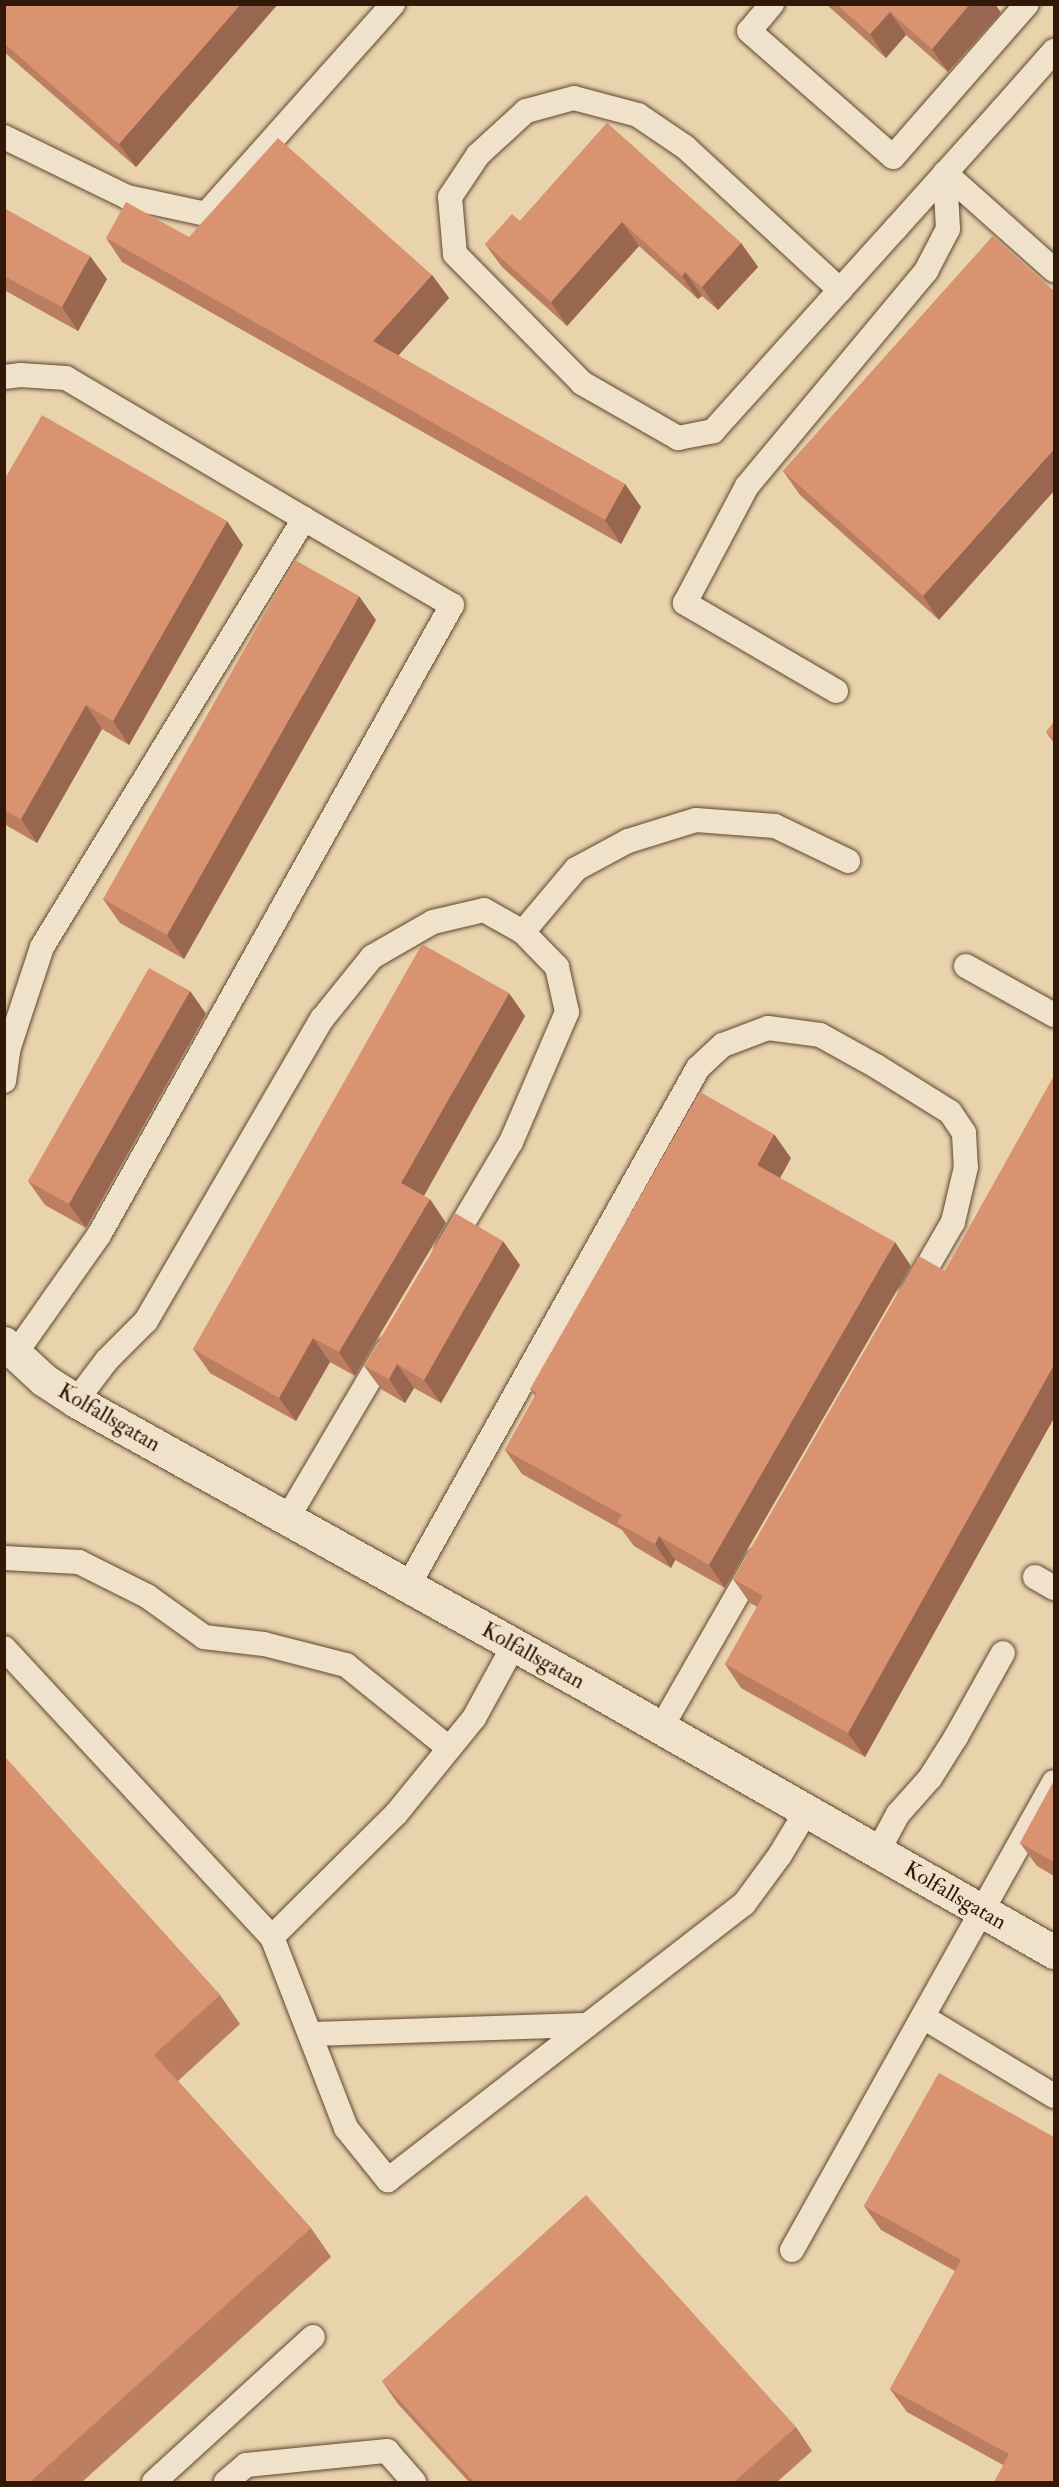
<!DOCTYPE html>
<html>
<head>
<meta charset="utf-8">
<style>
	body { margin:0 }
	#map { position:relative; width:1059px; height:2487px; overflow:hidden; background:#e8d3ad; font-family:"IM FELL Double Pica",serif }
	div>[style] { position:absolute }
	.roads { filter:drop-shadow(0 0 2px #5f4731) drop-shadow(0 0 2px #5f4731) }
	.service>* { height:24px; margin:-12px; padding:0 12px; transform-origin:12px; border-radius:12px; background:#f0e2ca }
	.minor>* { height:33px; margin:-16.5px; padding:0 16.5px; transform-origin:16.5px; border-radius:16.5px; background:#f0e2ca }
	.wall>* { inset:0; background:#bb7e61 }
	.shaded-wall>* { inset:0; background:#99674f }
	.building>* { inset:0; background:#da9371 }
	span { translate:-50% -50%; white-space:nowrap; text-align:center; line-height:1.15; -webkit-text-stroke:4.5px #f0e2ca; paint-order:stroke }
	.street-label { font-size:22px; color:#311808 }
	.frame { position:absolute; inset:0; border:6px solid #311808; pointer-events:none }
</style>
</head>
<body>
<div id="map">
	<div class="roads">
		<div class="service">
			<div style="left:772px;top:4px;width:35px;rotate:130deg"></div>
			<div style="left:749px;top:31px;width:191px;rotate:41.2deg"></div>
			<div style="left:893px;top:157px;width:203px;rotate:-48.8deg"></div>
			<div style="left:4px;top:137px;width:137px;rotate:26deg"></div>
			<div style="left:127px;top:197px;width:81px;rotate:12.1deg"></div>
			<div style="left:206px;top:214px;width:281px;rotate:-48.3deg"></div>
			<div style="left:945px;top:173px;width:146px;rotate:41.7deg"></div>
			<div style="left:840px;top:290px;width:211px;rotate:-137.3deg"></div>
			<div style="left:685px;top:147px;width:57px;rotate:-145.8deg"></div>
			<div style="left:638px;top:115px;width:66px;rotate:-165.1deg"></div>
			<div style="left:574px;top:98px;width:50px;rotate:164.8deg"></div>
			<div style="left:526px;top:111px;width:65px;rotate:137.5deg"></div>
			<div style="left:478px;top:155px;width:50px;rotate:123.7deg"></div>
			<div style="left:450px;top:197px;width:57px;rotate:85deg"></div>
			<div style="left:455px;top:254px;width:181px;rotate:45.4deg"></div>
			<div style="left:582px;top:383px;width:111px;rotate:29.8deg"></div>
			<div style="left:678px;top:438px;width:36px;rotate:-11deg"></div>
			<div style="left:713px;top:431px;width:190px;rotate:-48deg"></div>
			<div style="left:840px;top:290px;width:84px;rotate:-47.9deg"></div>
			<div style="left:896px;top:228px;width:159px;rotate:-48.1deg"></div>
			<div style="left:1002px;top:110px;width:79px;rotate:-48.6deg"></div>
			<div style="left:4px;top:377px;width:16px;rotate:-7deg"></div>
			<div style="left:20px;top:375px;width:46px;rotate:3.7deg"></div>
			<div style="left:66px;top:378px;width:277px;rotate:30.6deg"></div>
			<div style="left:836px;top:691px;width:175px;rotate:-149.8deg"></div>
			<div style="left:685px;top:603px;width:132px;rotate:-62.1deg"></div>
			<div style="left:747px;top:486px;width:280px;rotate:-50.2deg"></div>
			<div style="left:926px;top:271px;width:47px;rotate:-62.4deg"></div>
			<div style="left:948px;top:229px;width:56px;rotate:-93.1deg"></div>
			<div style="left:523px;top:932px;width:82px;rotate:-49.9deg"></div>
			<div style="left:576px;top:869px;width:59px;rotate:-28.3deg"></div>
			<div style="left:628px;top:841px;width:71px;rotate:-17.2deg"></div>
			<div style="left:696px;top:820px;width:79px;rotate:4.3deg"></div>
			<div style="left:775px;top:826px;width:81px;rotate:25.6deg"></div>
			<div style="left:966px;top:966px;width:101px;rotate:29.1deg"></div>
			<div style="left:4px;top:1081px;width:34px;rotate:-82deg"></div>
			<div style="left:9px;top:1047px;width:105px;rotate:-71.7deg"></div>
			<div style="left:42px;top:947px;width:502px;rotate:-58.53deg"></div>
			<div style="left:304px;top:519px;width:171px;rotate:30.2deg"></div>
			<div style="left:452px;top:605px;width:722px;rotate:119.26deg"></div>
			<div style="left:99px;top:1235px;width:146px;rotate:125.2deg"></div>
			<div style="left:76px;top:1401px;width:51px;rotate:-52.9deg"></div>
			<div style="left:107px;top:1360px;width:55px;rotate:-45deg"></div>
			<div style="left:146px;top:1321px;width:350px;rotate:-59.8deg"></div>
			<div style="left:322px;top:1019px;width:80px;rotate:-51.1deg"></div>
			<div style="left:372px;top:957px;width:70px;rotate:-29.8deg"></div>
			<div style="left:433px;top:922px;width:52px;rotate:-13.2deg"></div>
			<div style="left:484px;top:910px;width:45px;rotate:29.4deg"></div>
			<div style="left:523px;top:932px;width:49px;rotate:45.8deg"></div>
			<div style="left:557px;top:967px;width:46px;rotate:77.5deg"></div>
			<div style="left:567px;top:1012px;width:142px;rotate:113.3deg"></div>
			<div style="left:511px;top:1142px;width:123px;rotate:120.7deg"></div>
			<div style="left:287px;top:1519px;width:196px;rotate:-59.4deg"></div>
			<div style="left:4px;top:1558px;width:75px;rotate:3.1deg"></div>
			<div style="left:79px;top:1562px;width:76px;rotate:26.6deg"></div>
			<div style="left:147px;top:1596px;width:70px;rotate:35.7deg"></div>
			<div style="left:204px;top:1637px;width:60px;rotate:6.7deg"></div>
			<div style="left:264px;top:1644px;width:85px;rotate:14.4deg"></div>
			<div style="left:346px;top:1665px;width:132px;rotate:38.9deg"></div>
			<div style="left:1035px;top:1577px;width:22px;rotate:30deg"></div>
			<div style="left:408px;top:1586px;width:594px;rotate:-60.76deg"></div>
			<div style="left:698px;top:1068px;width:34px;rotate:-43deg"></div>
			<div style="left:723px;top:1045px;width:48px;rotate:-20.7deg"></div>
			<div style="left:768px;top:1028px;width:52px;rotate:7.7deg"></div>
			<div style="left:820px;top:1035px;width:64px;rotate:29deg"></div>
			<div style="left:876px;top:1066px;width:87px;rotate:31.9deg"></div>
			<div style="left:950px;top:1112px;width:25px;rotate:56deg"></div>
			<div style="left:964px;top:1133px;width:34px;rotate:87deg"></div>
			<div style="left:966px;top:1167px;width:57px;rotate:103.3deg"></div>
			<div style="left:953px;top:1222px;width:80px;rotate:120.1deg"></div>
			<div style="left:4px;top:1648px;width:394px;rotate:47.2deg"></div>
			<div style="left:272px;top:1937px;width:175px;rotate:-44.8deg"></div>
			<div style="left:396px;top:1814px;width:124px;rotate:-50.9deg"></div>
			<div style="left:474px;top:1718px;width:83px;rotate:-61.3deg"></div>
			<div style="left:661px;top:1728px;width:191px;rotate:-60.2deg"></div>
			<div style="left:878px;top:1851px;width:42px;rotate:-61.6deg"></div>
			<div style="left:898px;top:1814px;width:48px;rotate:-48.4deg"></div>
			<div style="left:930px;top:1778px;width:49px;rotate:-57.6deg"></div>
			<div style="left:956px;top:1737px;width:96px;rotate:-60.8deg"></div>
			<div style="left:272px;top:1937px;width:205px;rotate:68.8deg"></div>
			<div style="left:346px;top:2128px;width:67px;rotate:51.1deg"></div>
			<div style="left:388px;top:2180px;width:450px;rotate:-37.8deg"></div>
			<div style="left:744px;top:1904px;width:61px;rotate:-53.7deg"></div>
			<div style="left:780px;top:1855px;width:52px;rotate:-59deg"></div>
			<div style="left:923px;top:2017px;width:153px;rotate:31.1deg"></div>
			<div style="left:310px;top:2034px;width:277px;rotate:-1.9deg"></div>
			<div style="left:792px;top:2250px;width:536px;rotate:-60.76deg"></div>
			<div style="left:154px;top:2482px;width:215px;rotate:-42.4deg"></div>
			<div style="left:226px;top:2482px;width:26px;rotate:-40deg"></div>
			<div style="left:246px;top:2465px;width:142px;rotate:-5.7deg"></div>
			<div style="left:387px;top:2451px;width:41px;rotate:48.9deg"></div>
		</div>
		<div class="minor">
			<div style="left:4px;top:1343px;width:54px;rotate:42.8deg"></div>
			<div style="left:44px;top:1380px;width:38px;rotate:33deg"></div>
			<div style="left:76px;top:1401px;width:584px;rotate:29.11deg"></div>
			<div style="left:586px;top:1685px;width:539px;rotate:29.71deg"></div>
		</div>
	</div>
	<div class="wall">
		<div style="clip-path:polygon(4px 4px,278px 4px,136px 167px,4px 52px)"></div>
		<div style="clip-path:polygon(826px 4px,995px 4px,1001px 13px,948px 72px,906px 35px,886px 58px)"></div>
		<div style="clip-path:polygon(607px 123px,741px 243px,758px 267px,718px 310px,702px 296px,698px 299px,639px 246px,567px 326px,502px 267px,485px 244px,520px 221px)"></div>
		<div style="clip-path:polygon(4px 208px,107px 279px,78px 331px,4px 290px)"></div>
		<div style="clip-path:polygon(993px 236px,939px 620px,800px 495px,783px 471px)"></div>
		<div style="clip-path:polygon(189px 237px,432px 275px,449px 298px,398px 356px,625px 484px,641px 507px,621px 544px,122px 262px,106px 238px)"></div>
		<div style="clip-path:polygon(4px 480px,243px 545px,129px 745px,102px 729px,37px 843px,4px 824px)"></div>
		<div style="clip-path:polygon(376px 620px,184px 959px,120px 923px,103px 899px)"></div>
		<div style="clip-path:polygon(1054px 722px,1054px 743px,1046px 732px)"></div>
		<div style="clip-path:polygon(190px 991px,206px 1014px,86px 1228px,45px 1205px,28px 1181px)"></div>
		<div style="clip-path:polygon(525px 1016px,424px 1196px,446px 1223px,355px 1376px,330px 1362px,296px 1421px,210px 1373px,193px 1349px)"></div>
		<div style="clip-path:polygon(1054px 1076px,1054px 1418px,865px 1757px,741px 1688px,725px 1664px,757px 1607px,750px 1603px,733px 1579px,945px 1271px)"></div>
		<div style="clip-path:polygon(791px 1158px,780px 1178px,911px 1266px,725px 1588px,675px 1560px,671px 1568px,634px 1546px,622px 1530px,522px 1474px,505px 1450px,535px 1396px,530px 1389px)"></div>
		<div style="clip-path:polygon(520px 1265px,441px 1403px,414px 1388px,405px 1403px,381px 1389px,364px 1366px)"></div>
		<div style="clip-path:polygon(4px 1756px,220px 1995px,240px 2024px,178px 2081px,311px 2228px,331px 2257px,82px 2482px,4px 2482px)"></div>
		<div style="clip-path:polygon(1054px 1781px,1054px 1876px,1037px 1866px,1020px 1843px)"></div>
		<div style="clip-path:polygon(939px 2073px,1054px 2482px,1003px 2465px,907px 2412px,890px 2389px,955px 2271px,881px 2230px,864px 2206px)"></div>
		<div style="clip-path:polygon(382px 2381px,796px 2427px,812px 2451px,777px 2482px,469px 2482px,398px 2404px)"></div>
	</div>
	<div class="shaded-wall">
		<div style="clip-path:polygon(241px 4px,278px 4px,136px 167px,119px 144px)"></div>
		<div style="clip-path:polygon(970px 4px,995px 4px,1001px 13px,948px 72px,932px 49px)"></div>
		<div style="clip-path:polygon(890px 12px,906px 35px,886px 58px,870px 34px)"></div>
		<div style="clip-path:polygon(622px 222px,639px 246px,567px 326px,551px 302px)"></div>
		<div style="clip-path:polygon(741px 243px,758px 267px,718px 310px,702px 287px)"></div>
		<div style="clip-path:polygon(90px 256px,107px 279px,78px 331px,62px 307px)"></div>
		<div style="clip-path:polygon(685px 272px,702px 296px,698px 299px,682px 276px)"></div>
		<div style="clip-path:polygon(432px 275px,449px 298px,390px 365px,373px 341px)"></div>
		<div style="clip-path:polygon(1054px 449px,1054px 491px,939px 620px,923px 596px)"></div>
		<div style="clip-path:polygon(625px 484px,641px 507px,621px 544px,605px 520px)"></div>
		<div style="clip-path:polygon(227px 521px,243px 545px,129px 745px,113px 721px)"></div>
		<div style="clip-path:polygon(359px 596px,376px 620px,184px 959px,167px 935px)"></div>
		<div style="clip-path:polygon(86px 705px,102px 729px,37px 843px,21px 819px)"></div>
		<div style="clip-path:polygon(190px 991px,206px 1014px,86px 1228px,69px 1204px)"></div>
		<div style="clip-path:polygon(509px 993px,525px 1016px,418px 1206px,401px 1183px)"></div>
		<div style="clip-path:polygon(774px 1134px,791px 1158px,774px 1189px,757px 1165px)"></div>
		<div style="clip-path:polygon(430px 1199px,446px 1223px,355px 1376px,339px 1352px)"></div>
		<div style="clip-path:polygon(503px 1241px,520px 1265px,441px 1403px,424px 1380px)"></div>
		<div style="clip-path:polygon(895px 1242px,911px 1266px,725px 1588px,709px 1565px)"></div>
		<div style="clip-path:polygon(313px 1338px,330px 1362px,296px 1421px,279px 1398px)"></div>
		<div style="clip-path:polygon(397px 1364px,414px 1388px,405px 1403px,389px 1379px)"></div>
		<div style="clip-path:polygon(1054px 1365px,1054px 1418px,865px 1757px,848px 1733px)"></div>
		<div style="clip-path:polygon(659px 1536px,675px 1560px,671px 1568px,655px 1544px)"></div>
	</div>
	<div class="building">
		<div style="clip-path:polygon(4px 4px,241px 4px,119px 144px,4px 43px)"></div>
		<div style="clip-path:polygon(836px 4px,970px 4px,932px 49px,890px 12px,870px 34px)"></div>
		<div style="clip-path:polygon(607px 123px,741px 243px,702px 287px,685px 272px,682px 276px,622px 222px,551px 302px,485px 244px,512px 214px,520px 221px)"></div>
		<div style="clip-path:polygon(278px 138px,432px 275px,373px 341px,625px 484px,605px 520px,106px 238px,126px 202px,189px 237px)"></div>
		<div style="clip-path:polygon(4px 208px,90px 256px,62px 307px,4px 276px)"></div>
		<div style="clip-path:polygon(993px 236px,1054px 291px,1054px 449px,923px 596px,783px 471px)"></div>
		<div style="clip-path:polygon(42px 415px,227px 521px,113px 721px,86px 705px,21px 819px,4px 810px,4px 480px)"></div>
		<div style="clip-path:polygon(295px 560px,359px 596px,167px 935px,103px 899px)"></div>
		<div style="clip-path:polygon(1054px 722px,1054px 739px,1046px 732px)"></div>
		<div style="clip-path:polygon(422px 944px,509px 993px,401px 1183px,430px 1199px,339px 1352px,313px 1338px,279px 1398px,193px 1349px)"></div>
		<div style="clip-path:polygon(149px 968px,190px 991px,69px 1204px,28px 1181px)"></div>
		<div style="clip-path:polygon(1054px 1076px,1054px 1365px,848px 1733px,725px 1664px,763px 1596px,733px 1579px,919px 1256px,945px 1271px)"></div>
		<div style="clip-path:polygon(700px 1092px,774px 1134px,757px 1165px,895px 1242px,709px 1565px,659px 1536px,655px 1544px,617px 1523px,622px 1515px,505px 1450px,537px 1393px,530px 1389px)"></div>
		<div style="clip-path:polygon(455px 1213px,503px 1241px,424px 1380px,397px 1364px,389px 1379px,364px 1366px)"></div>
		<div style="clip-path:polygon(4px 1756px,220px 1995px,154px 2055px,311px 2228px,30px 2482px,4px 2482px)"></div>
		<div style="clip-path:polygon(1054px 1781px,1054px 1862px,1020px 1843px)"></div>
		<div style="clip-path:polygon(939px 2073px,1054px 2137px,1054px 2482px,994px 2482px,1009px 2454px,890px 2389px,961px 2260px,864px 2206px)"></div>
		<div style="clip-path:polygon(586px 2195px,796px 2427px,734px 2482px,474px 2482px,382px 2381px)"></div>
	</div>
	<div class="street-label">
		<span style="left:109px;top:1418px;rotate:30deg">Kolfallsgatan</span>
		<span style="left:533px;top:1656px;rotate:29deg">Kolfallsgatan</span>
		<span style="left:955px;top:1896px;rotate:30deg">Kolfallsgatan</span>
	</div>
	<div class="frame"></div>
</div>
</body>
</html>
